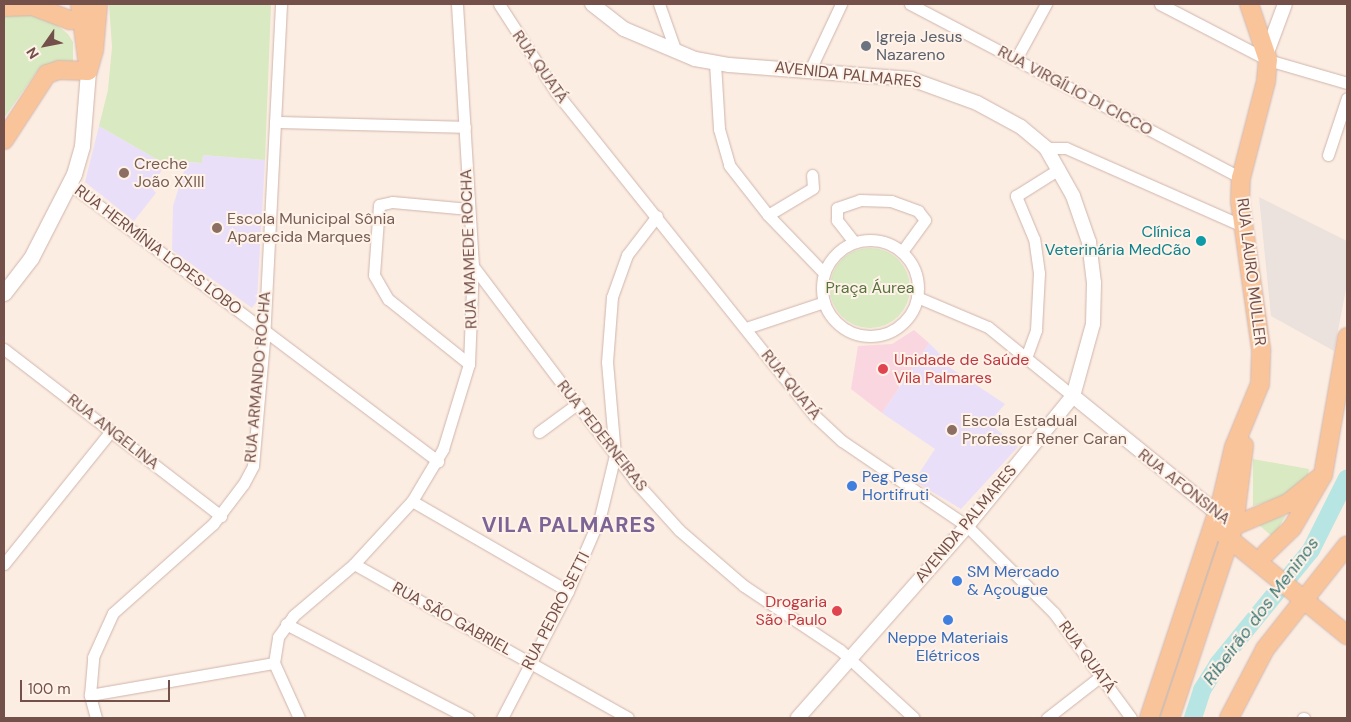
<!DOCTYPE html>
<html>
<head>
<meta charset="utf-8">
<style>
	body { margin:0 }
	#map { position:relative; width:1351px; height:722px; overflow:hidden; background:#fcede2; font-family:"DM Sans",sans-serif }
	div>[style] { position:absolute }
	.industrial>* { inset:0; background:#ebe1dd }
	.education>* { inset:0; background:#eadff8 }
	.medical>* { inset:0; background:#fad6e1 }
	.green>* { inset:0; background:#d9e9c1 }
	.round { border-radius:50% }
	.river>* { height:18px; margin:-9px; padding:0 9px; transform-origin:9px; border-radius:9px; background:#b7e5e3 }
	.roads { filter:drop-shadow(0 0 1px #cfb5ac) drop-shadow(0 0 1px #cfb5ac) }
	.minor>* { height:11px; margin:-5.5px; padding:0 5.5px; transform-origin:5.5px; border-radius:5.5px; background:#fff }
	.minor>.ring { margin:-5.5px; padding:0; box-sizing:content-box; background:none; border:11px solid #fff; border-radius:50% }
	.tertiary>* { height:14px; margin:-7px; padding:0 7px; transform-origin:7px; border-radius:7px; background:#fff }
	.secondary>* { height:15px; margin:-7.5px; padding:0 7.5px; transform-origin:7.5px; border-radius:7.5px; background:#fff }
	.primary>* { height:18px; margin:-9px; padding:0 9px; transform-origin:9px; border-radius:9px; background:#fac49b }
	.dots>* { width:14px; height:14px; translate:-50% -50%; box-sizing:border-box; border:2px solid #fff2e8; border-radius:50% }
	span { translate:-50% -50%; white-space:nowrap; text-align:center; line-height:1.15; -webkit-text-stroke:4px #fff2e8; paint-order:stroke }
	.worship-label { font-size:16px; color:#5b616d }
	.left { translate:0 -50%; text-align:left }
	.street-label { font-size:16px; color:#735049 }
	.education-label { font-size:16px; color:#785e54 }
	.culture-label { font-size:16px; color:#0d838f }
	.right { translate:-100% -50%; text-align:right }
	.park-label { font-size:16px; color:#58743e }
	.health-label { font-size:16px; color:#be3a42 }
	.shop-label { font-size:16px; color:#366cbe }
	.water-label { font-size:18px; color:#3d7977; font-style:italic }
	.district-label { font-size:21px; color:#7c6497; font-weight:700; letter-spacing:1px }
	.frame { position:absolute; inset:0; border:5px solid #735049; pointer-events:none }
	.north { position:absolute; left:20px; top:20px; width:50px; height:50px; -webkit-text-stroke:4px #fff2e8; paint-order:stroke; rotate:237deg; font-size:14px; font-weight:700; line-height:20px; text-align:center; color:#735049 }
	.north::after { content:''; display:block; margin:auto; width:18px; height:22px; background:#735049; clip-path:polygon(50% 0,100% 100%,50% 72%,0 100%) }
	.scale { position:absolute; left:20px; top:680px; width:150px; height:22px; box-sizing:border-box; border:2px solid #735049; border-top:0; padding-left:6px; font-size:15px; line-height:18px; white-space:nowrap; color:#735049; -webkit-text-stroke:4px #fff2e8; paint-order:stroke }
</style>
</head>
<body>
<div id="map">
	<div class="industrial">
		<div style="clip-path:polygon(1259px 197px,1347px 241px,1347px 284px,1334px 351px,1271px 316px)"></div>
	</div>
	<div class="education">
		<div style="clip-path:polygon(99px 126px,165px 164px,152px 188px,156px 193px,134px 221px,85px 182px)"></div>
		<div style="clip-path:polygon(203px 155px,265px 160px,257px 301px,252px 308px,172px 250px,173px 206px,187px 162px,202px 163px)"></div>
		<div style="clip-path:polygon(929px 343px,940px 354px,937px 359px,1005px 404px,989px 423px,1018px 447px,961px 509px,914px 481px,935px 449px,882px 413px)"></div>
	</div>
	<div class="medical">
		<div style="clip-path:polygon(914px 330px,929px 343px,882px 413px,851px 389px,858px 346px,892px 344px)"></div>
	</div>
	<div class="green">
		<div style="clip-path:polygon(109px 4px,271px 4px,265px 160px,203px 155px,202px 163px,168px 160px,165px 164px,99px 126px,108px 90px,112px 47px)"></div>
		<div style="clip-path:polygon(22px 12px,48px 18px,68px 34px,73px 42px,73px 62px,55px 62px,38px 70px,4px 118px,4px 13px)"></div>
		<div class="round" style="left:830px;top:248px;width:80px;height:80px"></div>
		<div style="clip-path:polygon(1253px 459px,1309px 469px,1308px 475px,1286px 496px,1253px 506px)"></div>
		<div style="clip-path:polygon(1286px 515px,1273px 537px,1259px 525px,1263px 522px)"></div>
		<div style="clip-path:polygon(1222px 533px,1160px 718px,1154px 718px,1216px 535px)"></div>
	</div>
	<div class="river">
		<div style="left:1193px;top:718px;width:29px;rotate:-72deg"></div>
		<div style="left:1202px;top:690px;width:31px;rotate:-58deg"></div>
		<div style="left:1218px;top:664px;width:147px;rotate:-50.8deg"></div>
		<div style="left:1311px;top:550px;width:80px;rotate:-63.4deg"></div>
	</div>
	<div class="roads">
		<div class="minor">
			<div style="left:499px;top:4px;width:105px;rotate:57.1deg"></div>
			<div style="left:556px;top:92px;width:415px;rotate:51.4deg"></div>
			<div style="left:815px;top:416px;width:37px;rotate:43deg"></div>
			<div style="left:842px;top:441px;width:151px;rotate:34.2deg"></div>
			<div style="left:967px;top:526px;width:123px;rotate:45deg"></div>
			<div style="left:1054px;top:613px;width:130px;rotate:53.7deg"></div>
			<div style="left:659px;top:4px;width:51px;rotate:70.5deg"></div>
			<div style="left:910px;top:4px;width:374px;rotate:27.7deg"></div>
			<div style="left:1160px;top:4px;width:122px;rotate:27.4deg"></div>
			<div style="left:1268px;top:60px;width:82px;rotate:16.2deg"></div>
			<div style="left:1016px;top:59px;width:63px;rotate:-61.4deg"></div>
			<div style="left:715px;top:63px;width:66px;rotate:86.5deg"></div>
			<div style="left:719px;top:129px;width:37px;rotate:74deg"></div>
			<div style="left:729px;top:165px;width:63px;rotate:52deg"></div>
			<div style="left:768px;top:215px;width:81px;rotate:46deg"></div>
			<div style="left:810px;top:70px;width:73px;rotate:-64.8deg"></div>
			<div style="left:275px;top:122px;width:190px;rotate:1.5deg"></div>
			<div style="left:1046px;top:148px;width:20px"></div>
			<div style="left:1066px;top:148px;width:193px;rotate:23.8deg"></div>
			<div style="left:1328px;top:155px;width:60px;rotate:-71.6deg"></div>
			<div style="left:70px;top:184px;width:461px;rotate:37deg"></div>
			<div style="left:469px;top:209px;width:77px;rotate:-174.8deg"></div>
			<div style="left:392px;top:202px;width:13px;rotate:167deg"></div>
			<div style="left:379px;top:205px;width:70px;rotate:94.1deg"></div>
			<div style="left:374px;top:275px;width:28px;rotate:60deg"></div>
			<div style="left:388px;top:299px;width:104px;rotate:38.7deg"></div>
			<div style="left:768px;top:215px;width:52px;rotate:-31deg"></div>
			<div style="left:813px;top:188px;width:13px;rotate:-94deg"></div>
			<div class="ring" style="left:822px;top:240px;width:85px;height:85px"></div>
			<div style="left:854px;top:242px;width:28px;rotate:-128deg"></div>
			<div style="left:837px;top:220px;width:12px;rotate:-90deg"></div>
			<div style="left:837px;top:208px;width:24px;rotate:-19deg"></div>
			<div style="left:860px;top:200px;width:31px;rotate:2deg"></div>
			<div style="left:891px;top:201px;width:29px;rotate:20deg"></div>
			<div style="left:918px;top:211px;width:11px;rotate:52deg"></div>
			<div style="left:925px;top:220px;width:39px;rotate:126deg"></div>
			<div style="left:473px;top:266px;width:268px;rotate:53deg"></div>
			<div style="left:634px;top:480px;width:67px;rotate:48deg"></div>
			<div style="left:679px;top:530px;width:86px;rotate:40.7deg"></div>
			<div style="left:744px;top:586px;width:115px;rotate:33.7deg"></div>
			<div style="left:840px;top:650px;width:100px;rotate:42.6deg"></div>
			<div style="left:917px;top:297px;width:77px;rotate:22.9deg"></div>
			<div style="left:988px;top:327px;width:109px;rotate:39.1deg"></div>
			<div style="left:746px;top:328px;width:82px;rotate:-18.4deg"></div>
			<div style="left:4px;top:349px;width:274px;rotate:37.6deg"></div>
			<div style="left:1027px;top:355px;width:27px;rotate:-70deg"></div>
			<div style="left:1036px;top:330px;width:57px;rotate:-87deg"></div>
			<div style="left:1039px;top:273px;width:34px;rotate:-98deg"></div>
			<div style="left:1034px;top:239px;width:47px;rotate:-112.7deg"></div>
			<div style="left:1016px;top:196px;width:51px;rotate:-32.1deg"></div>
			<div style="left:539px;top:432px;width:47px;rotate:-36.4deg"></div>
			<div style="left:412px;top:501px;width:180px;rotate:30deg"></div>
			<div style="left:4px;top:564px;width:171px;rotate:-51.2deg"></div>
			<div style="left:354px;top:564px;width:314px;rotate:29.3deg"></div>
			<div style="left:286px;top:624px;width:205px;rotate:27.3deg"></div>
			<div style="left:90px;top:695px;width:187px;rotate:-9.9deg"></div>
			<div style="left:96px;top:718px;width:24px;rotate:-105deg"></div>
			<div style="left:90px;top:695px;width:38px;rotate:-85deg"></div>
			<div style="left:93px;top:657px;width:48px;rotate:-65.6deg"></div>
			<div style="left:113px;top:613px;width:134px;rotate:-41.7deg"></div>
			<div style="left:213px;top:524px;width:51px;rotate:-52.9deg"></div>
			<div style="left:244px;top:483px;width:19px;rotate:-62deg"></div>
			<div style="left:253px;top:466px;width:126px;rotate:-85deg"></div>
			<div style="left:264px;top:340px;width:336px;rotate:-87.1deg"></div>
			<div style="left:299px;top:718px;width:60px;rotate:-114.4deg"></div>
			<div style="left:274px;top:663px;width:26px;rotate:-81deg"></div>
			<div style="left:278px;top:637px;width:26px;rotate:-54deg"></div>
			<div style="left:293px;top:616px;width:80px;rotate:-40.4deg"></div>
			<div style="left:354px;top:564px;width:86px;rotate:-47.4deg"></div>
			<div style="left:412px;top:501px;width:61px;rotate:-59.2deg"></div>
			<div style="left:443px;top:449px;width:89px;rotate:-73deg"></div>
			<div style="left:469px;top:364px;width:98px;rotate:-87.7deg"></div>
			<div style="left:473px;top:266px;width:262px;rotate:-93.5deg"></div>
			<div style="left:502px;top:718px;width:143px;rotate:-62.5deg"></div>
			<div style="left:568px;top:591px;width:81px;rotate:-66.6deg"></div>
			<div style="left:600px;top:517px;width:64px;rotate:-76.4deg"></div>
			<div style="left:615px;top:455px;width:93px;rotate:-94.9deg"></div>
			<div style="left:607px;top:362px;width:65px;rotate:-85.6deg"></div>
			<div style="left:612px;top:297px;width:45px;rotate:-70.3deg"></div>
			<div style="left:627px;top:255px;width:49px;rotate:-52.4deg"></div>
			<div style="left:1047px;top:718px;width:68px;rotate:-37.9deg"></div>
			<div style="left:1303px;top:718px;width:1px"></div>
		</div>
		<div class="tertiary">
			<div style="left:592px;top:4px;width:41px;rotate:38deg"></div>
			<div style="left:624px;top:29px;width:77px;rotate:22.9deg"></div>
			<div style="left:695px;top:59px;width:35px;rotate:10deg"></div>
			<div style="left:729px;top:65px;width:183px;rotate:4.4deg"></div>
			<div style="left:911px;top:79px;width:70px;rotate:20deg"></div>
			<div style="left:977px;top:103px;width:50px;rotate:28.6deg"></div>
			<div style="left:1021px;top:127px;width:33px;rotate:40deg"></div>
			<div style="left:1046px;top:148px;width:55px;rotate:60.6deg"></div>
			<div style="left:1073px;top:196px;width:49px;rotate:70.8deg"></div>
			<div style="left:1089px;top:242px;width:41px;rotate:83deg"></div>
			<div style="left:1094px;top:283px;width:41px;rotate:91.4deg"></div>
			<div style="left:1093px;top:324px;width:75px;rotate:105.5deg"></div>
			<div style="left:1073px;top:396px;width:168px;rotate:129.2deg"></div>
			<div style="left:967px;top:526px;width:256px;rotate:131.4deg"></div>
			<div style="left:1266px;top:55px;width:54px;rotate:-69.6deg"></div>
			<div style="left:1073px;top:396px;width:186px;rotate:39.1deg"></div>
		</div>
		<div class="secondary">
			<div style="left:4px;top:293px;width:44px;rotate:-52.4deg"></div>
			<div style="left:31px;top:258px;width:94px;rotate:-62.9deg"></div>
			<div style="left:74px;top:174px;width:29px;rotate:-74deg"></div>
			<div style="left:82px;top:146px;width:75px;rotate:-85.4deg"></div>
		</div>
		<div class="primary">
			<div style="left:80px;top:4px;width:54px;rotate:82.6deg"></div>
			<div style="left:4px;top:7px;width:29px;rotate:-2deg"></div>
			<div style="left:33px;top:6px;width:40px;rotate:21deg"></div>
			<div style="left:70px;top:20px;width:15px;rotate:-8deg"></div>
			<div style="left:85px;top:18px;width:16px;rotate:-40deg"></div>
			<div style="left:88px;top:71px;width:22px;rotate:-74deg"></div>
			<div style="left:94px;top:50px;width:46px;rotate:-85deg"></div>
			<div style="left:4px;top:140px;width:79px;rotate:-56.9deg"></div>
			<div style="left:47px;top:74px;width:13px;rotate:-18deg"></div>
			<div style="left:59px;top:70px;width:29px;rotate:2deg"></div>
			<div style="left:1234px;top:526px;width:59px;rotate:-23.1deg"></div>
			<div style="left:1288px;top:503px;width:38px;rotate:-39deg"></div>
			<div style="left:1221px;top:532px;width:163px;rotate:39.3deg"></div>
			<div style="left:1266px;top:553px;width:36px;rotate:-44deg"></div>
			<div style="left:1292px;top:528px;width:61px;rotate:-59.7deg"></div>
			<div style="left:1323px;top:475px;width:140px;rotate:-80.1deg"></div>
			<div style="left:1149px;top:718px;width:232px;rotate:-71.6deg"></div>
			<div style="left:1222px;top:498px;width:52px;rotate:-76.8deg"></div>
			<div style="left:1234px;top:447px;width:68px;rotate:-67.6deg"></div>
			<div style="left:1260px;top:384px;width:35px;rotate:-88deg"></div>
			<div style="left:1261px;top:349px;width:149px;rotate:-98.1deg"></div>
			<div style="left:1240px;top:201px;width:23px;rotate:-88deg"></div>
			<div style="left:1241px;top:178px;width:100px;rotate:-75.5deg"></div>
			<div style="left:1266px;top:81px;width:21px;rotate:-85deg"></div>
			<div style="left:1268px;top:60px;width:59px;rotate:-108.7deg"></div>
			<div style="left:1170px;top:718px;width:202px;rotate:-71.6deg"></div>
			<div style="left:1234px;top:526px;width:81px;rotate:-82.9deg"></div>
			<div style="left:1229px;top:718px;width:78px;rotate:-62.4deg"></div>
			<div style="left:1265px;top:649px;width:132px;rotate:-51.7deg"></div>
		</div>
	</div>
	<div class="dots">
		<div style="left:866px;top:46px;background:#6b7280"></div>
		<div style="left:124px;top:173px;background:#8d6e63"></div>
		<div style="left:217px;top:228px;background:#8d6e63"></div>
		<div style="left:1201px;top:241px;background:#0f9aa8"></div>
		<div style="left:883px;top:369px;background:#e0444e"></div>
		<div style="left:952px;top:430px;background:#8d6e63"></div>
		<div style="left:852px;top:486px;background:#3f7fe0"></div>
		<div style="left:957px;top:581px;background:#3f7fe0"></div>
		<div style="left:837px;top:611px;background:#e0444e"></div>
		<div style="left:948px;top:620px;background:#3f7fe0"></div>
	</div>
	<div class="worship-label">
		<span class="left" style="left:876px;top:46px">Igreja Jesus<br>Nazareno</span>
	</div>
	<div class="street-label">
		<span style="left:540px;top:67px;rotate:55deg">RUA QUATÁ</span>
		<span style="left:848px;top:75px;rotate:6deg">AVENIDA PALMARES</span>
		<span style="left:1075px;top:91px;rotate:28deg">RUA VIRGÍLIO DI CICCO</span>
		<span style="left:469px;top:249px;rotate:-92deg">RUA MAMEDE ROCHA</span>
		<span style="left:158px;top:250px;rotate:37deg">RUA HERMÍNIA LOPES LOBO</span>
		<span style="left:1251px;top:272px;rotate:83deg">RUA LAURO MULLER</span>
		<span style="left:258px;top:377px;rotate:-85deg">RUA ARMANDO ROCHA</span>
		<span style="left:791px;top:385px;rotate:51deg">RUA QUATÁ</span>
		<span style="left:113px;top:432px;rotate:38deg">RUA ANGELINA</span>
		<span style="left:602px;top:436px;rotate:52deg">RUA PEDERNEIRAS</span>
		<span style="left:1184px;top:487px;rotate:38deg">RUA AFONSINA</span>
		<span style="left:966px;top:524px;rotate:-50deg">AVENIDA PALMARES</span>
		<span style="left:556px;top:611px;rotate:-63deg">RUA PEDRO SETTI</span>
		<span style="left:452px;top:619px;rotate:29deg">RUA SÃO GABRIEL</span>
		<span style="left:1087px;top:657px;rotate:54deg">RUA QUATÁ</span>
	</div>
	<div class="education-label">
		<span class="left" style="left:134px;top:173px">Creche<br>João XXIII</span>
		<span class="left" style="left:227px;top:228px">Escola Municipal Sônia<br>Aparecida Marques</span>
		<span class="left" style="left:962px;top:430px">Escola Estadual<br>Professor Rener Caran</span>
	</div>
	<div class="culture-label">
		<span class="right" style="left:1191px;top:241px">Clínica<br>Veterinária MedCão</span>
	</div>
	<div class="park-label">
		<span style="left:870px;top:288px">Praça Áurea</span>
	</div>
	<div class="health-label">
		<span class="left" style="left:894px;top:369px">Unidade de Saúde<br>Vila Palmares</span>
		<span class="right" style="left:827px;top:611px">Drogaria<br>São Paulo</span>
	</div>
	<div class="shop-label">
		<span class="left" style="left:862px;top:486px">Peg Pese<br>Hortifruti</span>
		<span class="left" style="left:967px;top:581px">SM Mercado<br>&amp; Açougue</span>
		<span style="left:948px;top:647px">Neppe Materiais<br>Elétricos</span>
	</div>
	<div class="water-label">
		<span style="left:1261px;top:611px;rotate:-53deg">Ribeirão dos Meninos</span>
	</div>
	<div class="district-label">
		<span style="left:569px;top:525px">VILA PALMARES</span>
	</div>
	<div class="frame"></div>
	<div class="north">N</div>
	<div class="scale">100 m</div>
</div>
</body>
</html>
